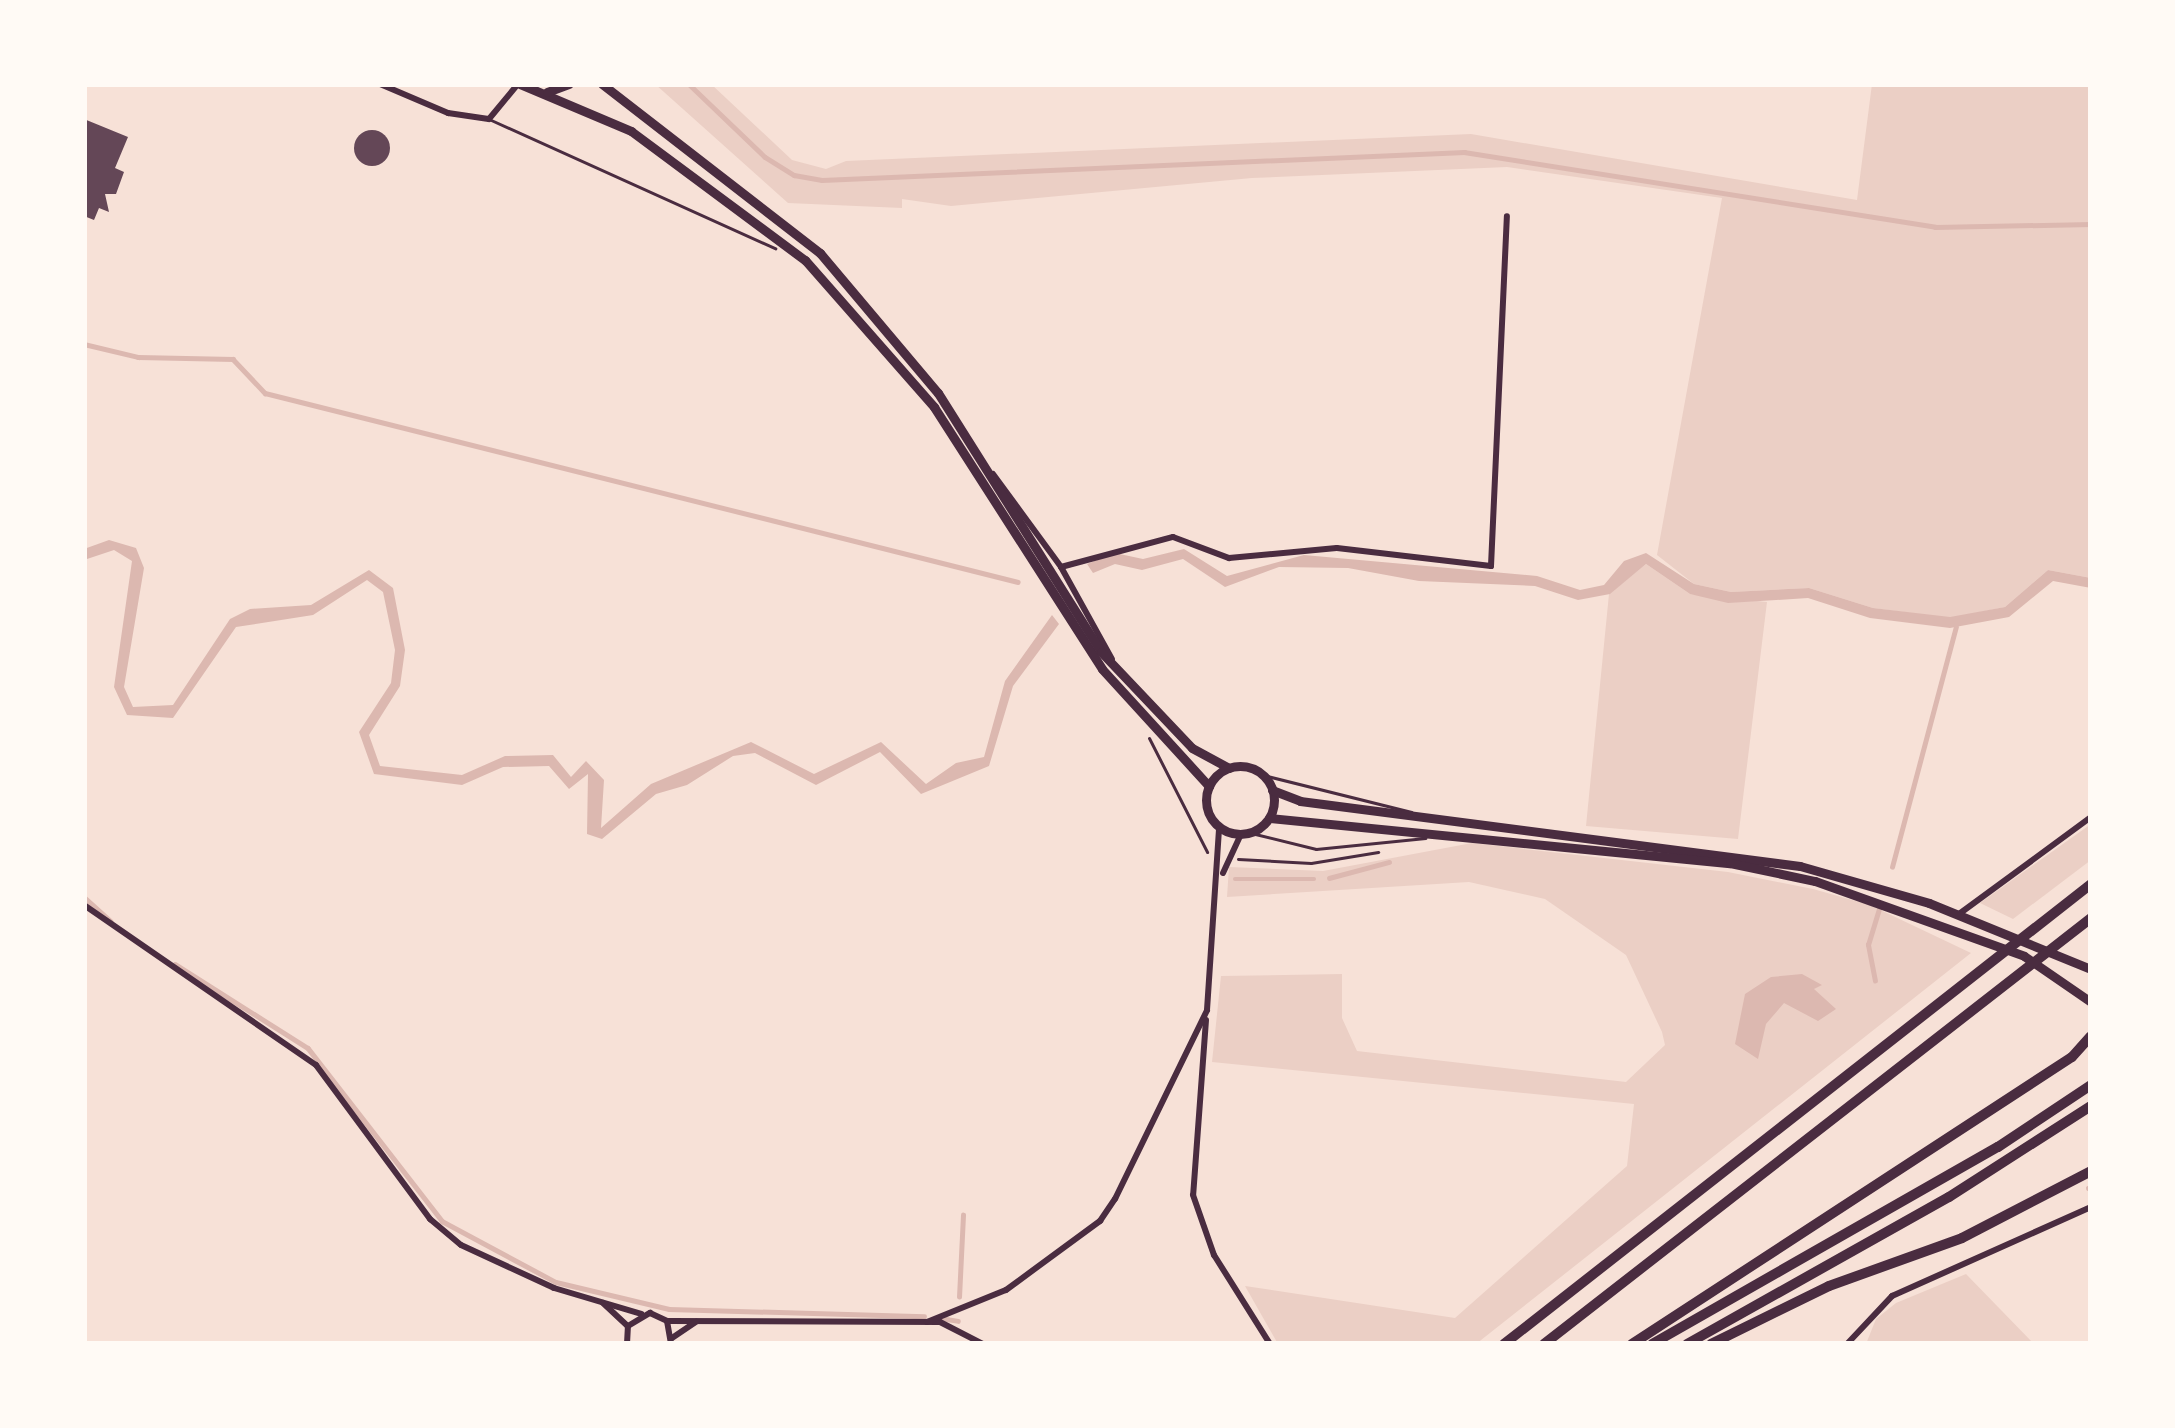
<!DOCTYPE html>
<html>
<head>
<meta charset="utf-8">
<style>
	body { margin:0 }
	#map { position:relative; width:2175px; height:1428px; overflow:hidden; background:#f7e1d7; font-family:Figtree,sans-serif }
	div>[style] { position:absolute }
	.green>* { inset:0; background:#ebcfc5 }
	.water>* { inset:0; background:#dcb8b0 }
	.stream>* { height:4.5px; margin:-2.25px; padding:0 2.25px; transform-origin:2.25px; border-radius:2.25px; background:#dcb8b0 }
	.building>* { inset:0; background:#644757 }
	.round { border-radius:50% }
	.path>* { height:3px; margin:-1.5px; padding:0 1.5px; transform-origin:1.5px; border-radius:1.5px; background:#4a2c40 }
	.service>* { height:3px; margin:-1.5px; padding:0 1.5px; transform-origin:1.5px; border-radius:1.5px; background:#4a2c40 }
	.minor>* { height:6px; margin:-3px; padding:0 3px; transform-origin:3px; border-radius:3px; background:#4a2c40 }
	.secondary>* { height:9px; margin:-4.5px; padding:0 4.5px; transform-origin:4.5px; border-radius:4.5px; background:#4a2c40 }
	.secondary>.ring { margin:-4.5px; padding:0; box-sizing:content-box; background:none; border:9px solid #4a2c40; border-radius:50% }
	.trunk>* { height:10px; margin:-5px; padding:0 5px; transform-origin:5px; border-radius:5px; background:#4a2c40 }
	.motorway>* { height:10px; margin:-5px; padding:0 5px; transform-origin:5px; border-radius:5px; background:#4a2c40 }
	span { translate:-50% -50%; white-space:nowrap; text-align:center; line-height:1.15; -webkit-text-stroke:12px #fffaf5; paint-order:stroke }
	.frame { position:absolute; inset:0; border:87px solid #fffaf5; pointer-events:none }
</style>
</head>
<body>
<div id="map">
	<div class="green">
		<div style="clip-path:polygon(655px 84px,711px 84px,792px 160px,826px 169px,846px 161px,1471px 134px,1857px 200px,1872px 84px,2091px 84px,2091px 578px,2048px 570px,2005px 607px,1950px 618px,1873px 608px,1809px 588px,1731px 592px,1694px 584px,1657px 555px,1722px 198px,1507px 167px,1252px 178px,951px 206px,902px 199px,902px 208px,788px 203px)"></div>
		<div style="clip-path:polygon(1646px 564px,1690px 594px,1767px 602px,1738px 839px,1586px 826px,1609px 594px)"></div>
		<div style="clip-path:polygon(2091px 824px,2091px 860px,2013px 919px,1980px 903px)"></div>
		<div style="clip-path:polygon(1472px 843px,1728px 872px,1813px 889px,1870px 905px,1971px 953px,1476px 1344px,1278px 1344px,1245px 1286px,1455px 1318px,1627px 1166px,1634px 1104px,1212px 1062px,1221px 976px,1342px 974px,1342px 1018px,1357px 1051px,1626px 1082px,1665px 1045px,1662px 1032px,1626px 955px,1545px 899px,1469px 882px,1227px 897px,1229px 867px,1323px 871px)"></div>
		<div style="clip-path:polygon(1966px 1274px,2034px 1344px,1866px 1344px,1876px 1319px,1896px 1303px)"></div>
	</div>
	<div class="water">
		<div style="clip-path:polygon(109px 540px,136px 548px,144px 568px,124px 687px,133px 707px,173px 705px,230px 619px,250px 609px,311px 605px,369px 570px,393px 588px,405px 650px,400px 686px,369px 735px,380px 766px,462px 775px,505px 756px,553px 755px,571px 777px,586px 761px,604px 780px,601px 828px,651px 784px,751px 742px,814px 774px,881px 742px,926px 784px,956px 763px,984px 757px,1005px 681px,1052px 615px,1059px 624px,1013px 686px,989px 766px,921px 794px,880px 752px,816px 785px,755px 753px,733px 756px,687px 785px,656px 794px,602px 839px,587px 834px,588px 774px,569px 789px,549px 766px,503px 767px,462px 785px,374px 774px,359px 732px,391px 683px,395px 650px,383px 592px,367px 580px,313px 615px,236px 627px,173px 718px,127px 715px,114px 687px,132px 561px,114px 550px,84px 560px,84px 549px)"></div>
		<div style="clip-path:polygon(1184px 549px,1227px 576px,1304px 555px,1537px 576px,1580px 590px,1604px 585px,1624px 561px,1646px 553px,1694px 584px,1731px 592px,1809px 588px,1873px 608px,1950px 617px,2005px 607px,2048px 570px,2091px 578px,2091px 588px,2053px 581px,2009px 617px,1950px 628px,1870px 618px,1808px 598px,1728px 603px,1690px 594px,1646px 564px,1610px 594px,1578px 600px,1535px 586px,1419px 581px,1348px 568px,1279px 567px,1225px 587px,1183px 559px,1142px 570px,1115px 564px,1093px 573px,1087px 564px,1115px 553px,1143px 559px)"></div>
		<div style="clip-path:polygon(1802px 974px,1822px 985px,1814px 989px,1836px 1009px,1818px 1021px,1784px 1003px,1766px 1024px,1758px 1059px,1735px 1044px,1745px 994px,1771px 977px)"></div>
	</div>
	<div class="stream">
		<div style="left:689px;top:84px;width:105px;rotate:43.8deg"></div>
		<div style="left:765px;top:157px;width:34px;rotate:32deg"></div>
		<div style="left:794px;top:175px;width:28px;rotate:10deg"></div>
		<div style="left:822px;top:180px;width:643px;rotate:-2.5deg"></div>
		<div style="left:1464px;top:152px;width:477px;rotate:9deg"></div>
		<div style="left:1935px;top:227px;width:156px;rotate:-1.1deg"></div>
		<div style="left:84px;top:344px;width:56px;rotate:13.5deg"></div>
		<div style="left:138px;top:357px;width:95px;rotate:1.2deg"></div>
		<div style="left:233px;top:359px;width:47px;rotate:46.7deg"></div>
		<div style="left:265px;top:393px;width:776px;rotate:14.09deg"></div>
		<div style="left:1892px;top:867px;width:248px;rotate:-75.1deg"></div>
		<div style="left:1329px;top:878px;width:62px;rotate:-14.9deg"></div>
		<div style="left:1235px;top:879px;width:79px"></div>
		<div style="left:84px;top:897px;width:36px;rotate:42deg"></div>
		<div style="left:175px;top:964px;width:157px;rotate:32.3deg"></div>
		<div style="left:308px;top:1048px;width:219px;rotate:52.2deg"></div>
		<div style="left:442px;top:1221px;width:129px;rotate:28.2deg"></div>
		<div style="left:556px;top:1282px;width:116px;rotate:13.4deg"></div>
		<div style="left:669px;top:1309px;width:255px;rotate:1.6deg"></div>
		<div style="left:1875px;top:981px;width:37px;rotate:-101deg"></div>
		<div style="left:1868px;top:945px;width:39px;rotate:-73deg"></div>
		<div style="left:2088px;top:1188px;width:3px;rotate:-18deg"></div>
		<div style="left:959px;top:1297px;width:82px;rotate:-87.2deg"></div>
		<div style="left:940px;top:1318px;width:18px;rotate:9deg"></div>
	</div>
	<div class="building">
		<div style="clip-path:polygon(84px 119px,128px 137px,115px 168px,124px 172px,116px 194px,105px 194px,109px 212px,99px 208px,94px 220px,84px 216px)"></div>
		<div class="round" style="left:354px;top:130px;width:36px;height:36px"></div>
	</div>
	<div class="path">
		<div style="left:1149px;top:738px;width:128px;rotate:63deg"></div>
		<div style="left:1238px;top:859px;width:73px;rotate:3.1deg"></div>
		<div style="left:1311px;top:863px;width:68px;rotate:-9.3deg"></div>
	</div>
	<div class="service">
		<div style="left:491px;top:120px;width:312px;rotate:24.3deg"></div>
		<div style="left:1263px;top:775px;width:153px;rotate:14deg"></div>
		<div style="left:1251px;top:833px;width:67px;rotate:13.8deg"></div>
		<div style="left:1316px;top:849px;width:110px;rotate:-5.8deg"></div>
	</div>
	<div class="minor">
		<div style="left:380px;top:84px;width:74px;rotate:23.1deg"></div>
		<div style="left:448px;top:113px;width:41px;rotate:8.3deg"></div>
		<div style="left:489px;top:119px;width:45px;rotate:-50.4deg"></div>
		<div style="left:993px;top:474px;width:115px;rotate:53.8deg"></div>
		<div style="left:1061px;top:567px;width:105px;rotate:61deg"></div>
		<div style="left:1061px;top:567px;width:116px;rotate:-15deg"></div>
		<div style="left:1173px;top:537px;width:60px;rotate:20.6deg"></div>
		<div style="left:1229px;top:558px;width:108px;rotate:-5.3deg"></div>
		<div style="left:1337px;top:548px;width:155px;rotate:6.7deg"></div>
		<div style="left:1491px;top:566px;width:350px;rotate:-87.4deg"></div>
		<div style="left:1223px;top:873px;width:43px;rotate:-65.2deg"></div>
		<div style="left:84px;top:905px;width:282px;rotate:34.6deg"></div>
		<div style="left:316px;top:1065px;width:192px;rotate:53.5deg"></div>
		<div style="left:430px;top:1219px;width:40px;rotate:40deg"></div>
		<div style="left:461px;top:1245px;width:102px;rotate:24.8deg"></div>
		<div style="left:554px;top:1288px;width:91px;rotate:16.6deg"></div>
		<div style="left:1959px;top:914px;width:164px;rotate:-36.3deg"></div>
		<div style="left:1206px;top:1020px;width:175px;rotate:94.2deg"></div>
		<div style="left:1193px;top:1195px;width:64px;rotate:70.7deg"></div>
		<div style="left:1214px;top:1255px;width:105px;rotate:57.8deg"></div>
		<div style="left:603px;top:1303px;width:34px;rotate:43deg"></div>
		<div style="left:667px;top:1321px;width:273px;rotate:0.2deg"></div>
		<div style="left:940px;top:1322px;width:48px;rotate:27.1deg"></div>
		<div style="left:927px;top:1322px;width:85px;rotate:-22.1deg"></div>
		<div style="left:1006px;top:1290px;width:117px;rotate:-36.3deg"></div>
		<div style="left:1100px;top:1221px;width:27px;rotate:-56deg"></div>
		<div style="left:1115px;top:1199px;width:210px;rotate:-64deg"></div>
		<div style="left:1207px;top:1010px;width:183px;rotate:-86.2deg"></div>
		<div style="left:672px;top:1338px;width:29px;rotate:-34deg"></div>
		<div style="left:627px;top:1344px;width:18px;rotate:-87deg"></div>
		<div style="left:628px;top:1326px;width:26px;rotate:-31deg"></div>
		<div style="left:650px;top:1313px;width:19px;rotate:25deg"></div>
		<div style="left:667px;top:1321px;width:23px;rotate:80deg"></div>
		<div style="left:1847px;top:1344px;width:66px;rotate:-46.8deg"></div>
		<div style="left:1892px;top:1296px;width:218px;rotate:-24.1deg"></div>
	</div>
	<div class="secondary">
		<div style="left:520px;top:84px;width:121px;rotate:22.9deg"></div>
		<div style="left:631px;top:131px;width:217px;rotate:36.6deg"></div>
		<div style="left:805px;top:260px;width:196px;rotate:48.7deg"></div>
		<div style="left:934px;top:407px;width:311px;rotate:57.3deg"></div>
		<div style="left:1102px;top:669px;width:159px;rotate:47.6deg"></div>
		<div style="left:602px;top:84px;width:276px;rotate:37.8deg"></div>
		<div style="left:820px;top:253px;width:183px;rotate:49.9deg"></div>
		<div style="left:938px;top:393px;width:306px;rotate:57.8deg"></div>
		<div style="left:1101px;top:652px;width:132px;rotate:46.5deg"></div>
		<div style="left:1192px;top:748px;width:42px;rotate:28.4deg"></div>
		<div style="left:547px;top:92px;width:23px;rotate:-20deg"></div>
		<div class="ring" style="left:1206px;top:766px;width:59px;height:59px"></div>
		<div style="left:1272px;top:790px;width:30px;rotate:21deg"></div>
		<div style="left:1300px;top:801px;width:504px;rotate:7.41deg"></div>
		<div style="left:1800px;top:866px;width:134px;rotate:16deg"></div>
		<div style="left:1929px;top:903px;width:175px;rotate:22.2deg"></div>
		<div style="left:1269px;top:818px;width:463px;rotate:5.6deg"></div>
		<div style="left:1730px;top:863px;width:87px;rotate:12deg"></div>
		<div style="left:1815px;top:881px;width:222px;rotate:19.7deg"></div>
		<div style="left:2024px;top:956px;width:81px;rotate:34.5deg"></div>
	</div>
	<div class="trunk">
		<div style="left:1632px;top:1344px;width:525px;rotate:-33.12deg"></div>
		<div style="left:2072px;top:1057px;width:28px;rotate:-48deg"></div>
		<div style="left:1652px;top:1344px;width:398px;rotate:-29.7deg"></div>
		<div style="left:1998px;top:1147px;width:112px;rotate:-33.7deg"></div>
		<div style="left:1687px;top:1344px;width:300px;rotate:-29.3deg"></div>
		<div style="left:1949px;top:1197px;width:169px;rotate:-32.7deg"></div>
		<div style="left:1711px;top:1344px;width:131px;rotate:-26.2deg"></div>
		<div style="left:1829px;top:1286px;width:141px;rotate:-19.8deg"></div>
		<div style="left:1962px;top:1238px;width:145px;rotate:-27.4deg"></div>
	</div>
	<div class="motorway">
		<div style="left:1504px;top:1344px;width:746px;rotate:-38.08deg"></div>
		<div style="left:1544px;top:1344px;width:693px;rotate:-37.91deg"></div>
	</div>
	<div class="frame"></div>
</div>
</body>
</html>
